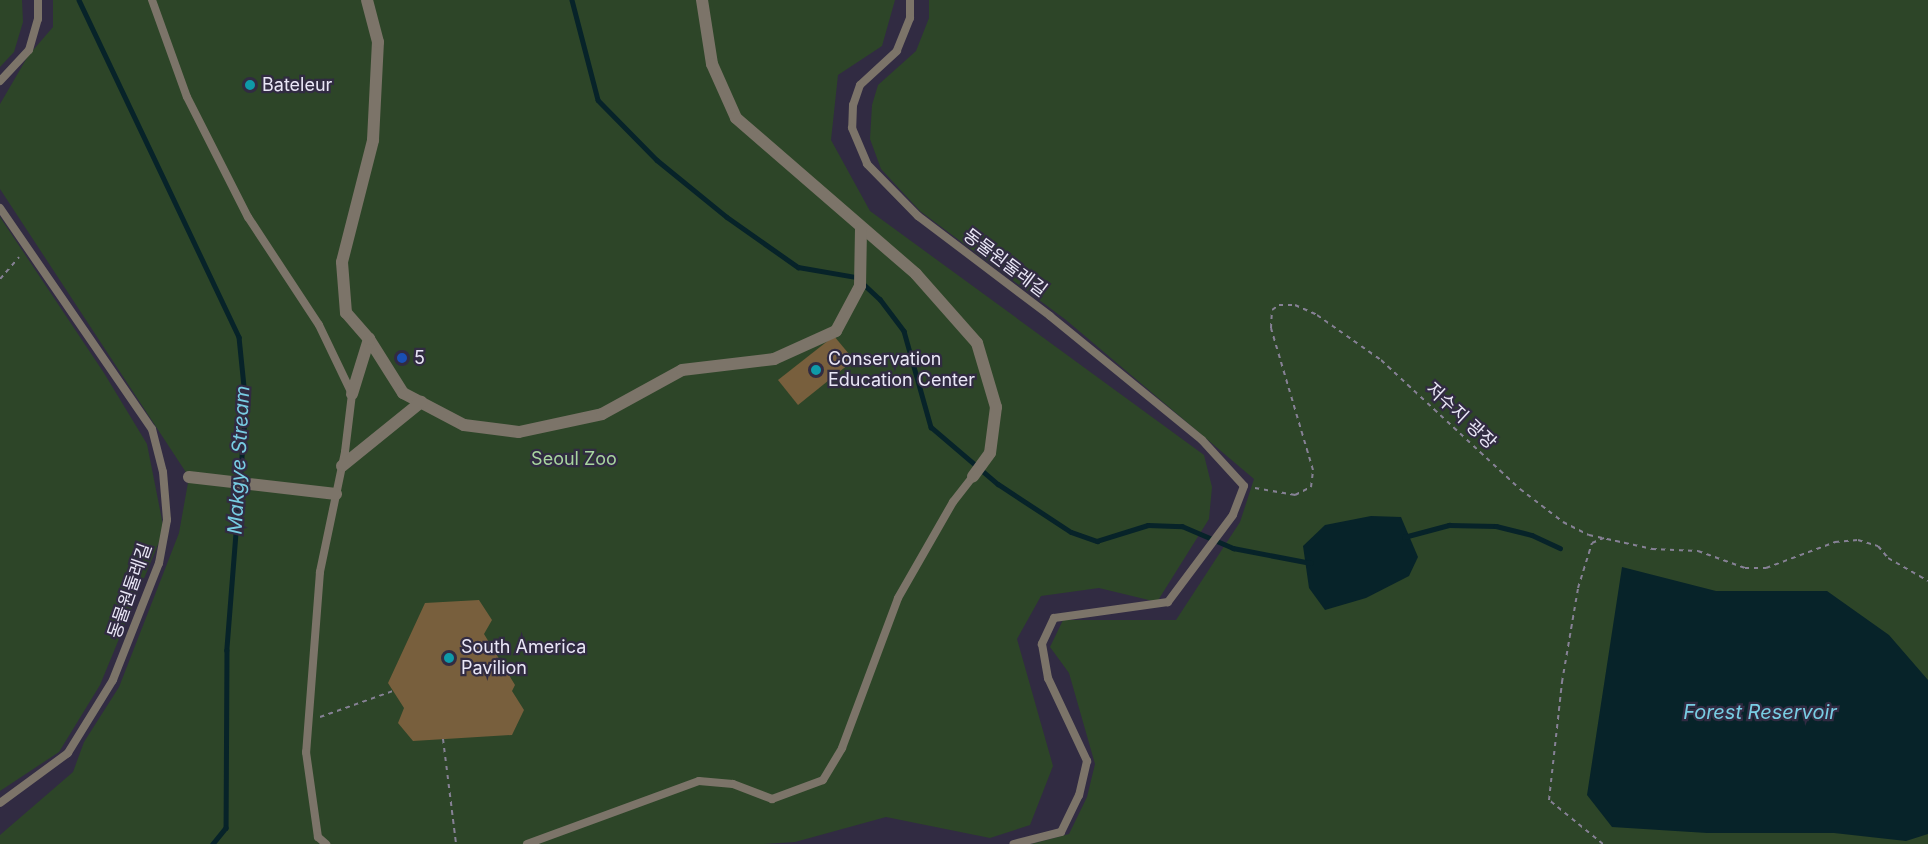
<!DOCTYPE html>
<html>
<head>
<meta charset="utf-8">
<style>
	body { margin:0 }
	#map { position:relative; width:1928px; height:844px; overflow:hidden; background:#312b42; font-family:Inter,"Noto Sans KR",sans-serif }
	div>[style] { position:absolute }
	.green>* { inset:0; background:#2d4528 }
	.water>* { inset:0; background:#072329 }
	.stream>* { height:4.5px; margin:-2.25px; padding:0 2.25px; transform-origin:2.25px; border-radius:2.25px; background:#072329 }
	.building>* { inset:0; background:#785f3d }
	.path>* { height:2px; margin-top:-1px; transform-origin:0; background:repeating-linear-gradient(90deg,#868195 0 4.5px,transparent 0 9px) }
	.service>* { height:8px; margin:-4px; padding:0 4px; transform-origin:4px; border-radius:4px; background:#7c7469 }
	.pedestrian>* { height:12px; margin:-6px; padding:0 6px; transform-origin:6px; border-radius:6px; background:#7c7469 }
	.dots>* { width:16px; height:16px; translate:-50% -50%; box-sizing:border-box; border:3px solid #312b42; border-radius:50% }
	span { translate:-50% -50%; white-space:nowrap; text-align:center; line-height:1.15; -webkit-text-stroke:4.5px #312b42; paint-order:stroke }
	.poi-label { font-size:18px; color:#e9e6f6 }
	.left { translate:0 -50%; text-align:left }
	.street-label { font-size:18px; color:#e9e6f6 }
	.park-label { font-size:18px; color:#a8d59f }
	.water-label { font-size:20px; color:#78cde3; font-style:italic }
</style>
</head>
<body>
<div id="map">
	<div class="green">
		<div style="clip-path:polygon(0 0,22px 0,23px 22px,14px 52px,0 67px)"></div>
		<div style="clip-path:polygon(53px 0,895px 0,882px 46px,838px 75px,831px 140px,870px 211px,1204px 455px,1212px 487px,1209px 519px,1157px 602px,1099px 588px,1041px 596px,1017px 639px,1053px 766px,1030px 825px,990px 838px,886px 817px,795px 842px,764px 844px,0 844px,0 835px,73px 772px,84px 742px,119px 687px,179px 533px,189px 477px,0 189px,0 104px,28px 56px,53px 27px)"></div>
		<div style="clip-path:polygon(929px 0,1928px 0,1928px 844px,1031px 844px,1069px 834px,1087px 797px,1095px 764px,1069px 673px,1050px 647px,1063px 620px,1176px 620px,1240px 522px,1254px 479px,1066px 320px,920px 211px,881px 169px,870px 139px,872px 105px,878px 85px,916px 51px,929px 18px)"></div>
		<div style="clip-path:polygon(0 217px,104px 373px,147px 444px,164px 530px,100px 685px,59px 752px,0 791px)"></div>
	</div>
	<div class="water">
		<div style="clip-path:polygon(1371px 516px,1401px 517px,1418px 557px,1409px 576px,1366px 598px,1325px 610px,1309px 588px,1303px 546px,1325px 525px)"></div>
		<div style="clip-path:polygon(1622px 567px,1716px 591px,1827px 591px,1889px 635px,1928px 680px,1928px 834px,1906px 841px,1834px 833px,1707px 833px,1612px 827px,1587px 795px)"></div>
	</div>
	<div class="stream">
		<div style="left:79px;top:0;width:373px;rotate:64.6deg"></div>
		<div style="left:239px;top:337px;width:69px;rotate:84.2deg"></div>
		<div style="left:246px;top:406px;width:245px;rotate:94.5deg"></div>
		<div style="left:227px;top:650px;width:178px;rotate:90.3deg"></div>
		<div style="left:226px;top:828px;width:21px;rotate:129deg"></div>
		<div style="left:572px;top:0;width:103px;rotate:75.4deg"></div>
		<div style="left:598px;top:100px;width:84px;rotate:45.5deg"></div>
		<div style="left:657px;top:160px;width:90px;rotate:39.2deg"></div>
		<div style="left:727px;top:217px;width:87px;rotate:35.2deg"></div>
		<div style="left:798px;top:267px;width:59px;rotate:9.8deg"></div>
		<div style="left:856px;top:277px;width:33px;rotate:43deg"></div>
		<div style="left:880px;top:299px;width:40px;rotate:53deg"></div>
		<div style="left:904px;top:331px;width:100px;rotate:74.3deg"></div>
		<div style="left:931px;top:427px;width:88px;rotate:40.4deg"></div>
		<div style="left:998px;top:484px;width:87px;rotate:33.3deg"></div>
		<div style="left:1071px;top:532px;width:28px;rotate:19deg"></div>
		<div style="left:1097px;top:541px;width:53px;rotate:-17.4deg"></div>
		<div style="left:1148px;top:525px;width:34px;rotate:2deg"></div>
		<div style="left:1182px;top:526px;width:56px;rotate:23.3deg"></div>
		<div style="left:1233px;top:548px;width:79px;rotate:10.9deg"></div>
		<div style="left:1404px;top:537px;width:47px;rotate:-14.9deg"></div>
		<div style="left:1449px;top:525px;width:47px;rotate:1.2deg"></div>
		<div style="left:1496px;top:526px;width:37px;rotate:14deg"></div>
		<div style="left:1532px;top:535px;width:31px;rotate:25deg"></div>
	</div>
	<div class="building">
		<div style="clip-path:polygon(834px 336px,854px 360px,798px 405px,778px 380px)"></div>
		<div style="clip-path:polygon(479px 600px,492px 620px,484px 634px,515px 685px,512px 691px,524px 710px,512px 735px,413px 741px,398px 723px,404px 708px,388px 683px,425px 603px)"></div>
	</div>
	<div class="path">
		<div style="left:0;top:279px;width:29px;rotate:-49deg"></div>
		<div style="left:1255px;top:488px;width:41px;rotate:9.9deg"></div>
		<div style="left:1295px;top:495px;width:18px;rotate:-27deg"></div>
		<div style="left:1311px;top:487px;width:17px;rotate:-83deg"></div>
		<div style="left:1313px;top:470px;width:148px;rotate:-106.5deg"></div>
		<div style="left:1271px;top:328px;width:18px;rotate:-87deg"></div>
		<div style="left:1272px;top:310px;width:9px;rotate:-36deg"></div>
		<div style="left:1279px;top:305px;width:16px"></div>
		<div style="left:1295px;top:305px;width:24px;rotate:24deg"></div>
		<div style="left:1317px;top:315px;width:78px;rotate:35.1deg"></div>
		<div style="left:1381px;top:360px;width:190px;rotate:42.9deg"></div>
		<div style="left:1520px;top:489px;width:54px;rotate:37.5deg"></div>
		<div style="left:1563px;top:522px;width:29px;rotate:27deg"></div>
		<div style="left:1589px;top:535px;width:65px;rotate:12.5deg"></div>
		<div style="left:1652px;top:549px;width:46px;rotate:2.5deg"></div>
		<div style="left:1698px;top:551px;width:50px;rotate:19.9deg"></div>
		<div style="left:1745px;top:568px;width:21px"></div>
		<div style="left:1766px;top:568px;width:74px;rotate:-20.6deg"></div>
		<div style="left:1835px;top:542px;width:23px;rotate:-5deg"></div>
		<div style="left:1858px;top:540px;width:21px;rotate:17deg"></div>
		<div style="left:1878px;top:546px;width:16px;rotate:50deg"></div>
		<div style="left:1888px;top:558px;width:46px;rotate:29.9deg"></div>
		<div style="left:320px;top:717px;width:77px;rotate:-19.6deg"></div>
		<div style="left:443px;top:739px;width:106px;rotate:82.9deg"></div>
		<div style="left:1603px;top:844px;width:70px;rotate:-140.8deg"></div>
		<div style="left:1549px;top:800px;width:119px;rotate:-83.7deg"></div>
		<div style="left:1562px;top:682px;width:95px;rotate:-80.3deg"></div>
		<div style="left:1578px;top:588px;width:47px;rotate:-72.7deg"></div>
		<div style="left:1592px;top:543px;width:13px;rotate:-23deg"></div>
	</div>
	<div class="service">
		<div style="left:152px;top:0;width:103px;rotate:70.2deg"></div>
		<div style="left:187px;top:97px;width:135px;rotate:63.1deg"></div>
		<div style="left:248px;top:217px;width:129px;rotate:56.7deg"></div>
		<div style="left:319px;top:325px;width:76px;rotate:64.4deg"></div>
		<div style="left:352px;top:394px;width:58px;rotate:96.9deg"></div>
		<div style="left:345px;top:452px;width:123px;rotate:101.8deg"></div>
		<div style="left:320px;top:572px;width:181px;rotate:94.4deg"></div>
		<div style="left:306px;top:752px;width:86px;rotate:82deg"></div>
		<div style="left:318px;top:837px;width:11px;rotate:41deg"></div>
		<div style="left:910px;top:0;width:18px;rotate:90deg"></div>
		<div style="left:910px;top:18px;width:35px;rotate:112deg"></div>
		<div style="left:897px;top:51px;width:50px;rotate:137.4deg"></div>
		<div style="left:860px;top:85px;width:21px;rotate:109deg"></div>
		<div style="left:853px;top:105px;width:23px;rotate:92deg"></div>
		<div style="left:852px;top:128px;width:39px;rotate:67deg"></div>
		<div style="left:867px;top:164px;width:73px;rotate:45.6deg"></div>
		<div style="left:918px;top:216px;width:166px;rotate:37.1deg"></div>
		<div style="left:1050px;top:316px;width:196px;rotate:39.2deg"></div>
		<div style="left:1202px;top:440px;width:62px;rotate:47.6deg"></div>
		<div style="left:1244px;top:486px;width:31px;rotate:111deg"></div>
		<div style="left:1233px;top:515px;width:109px;rotate:126.8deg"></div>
		<div style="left:1168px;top:602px;width:115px;rotate:172deg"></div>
		<div style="left:1054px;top:618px;width:29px;rotate:115deg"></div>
		<div style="left:1042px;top:644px;width:35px;rotate:80deg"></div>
		<div style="left:1048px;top:678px;width:92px;rotate:64.8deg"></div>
		<div style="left:1087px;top:761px;width:35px;rotate:103deg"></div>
		<div style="left:1079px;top:795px;width:41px;rotate:115.9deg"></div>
		<div style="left:1061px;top:832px;width:49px;rotate:165.7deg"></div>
		<div style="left:0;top:81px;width:42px;rotate:-46.9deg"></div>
		<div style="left:29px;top:50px;width:32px;rotate:-74deg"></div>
		<div style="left:38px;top:19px;width:19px;rotate:-90deg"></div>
		<div style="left:0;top:208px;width:268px;rotate:55.5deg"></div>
		<div style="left:152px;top:429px;width:44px;rotate:75.7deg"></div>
		<div style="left:163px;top:472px;width:48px;rotate:85.2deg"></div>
		<div style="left:167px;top:520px;width:44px;rotate:100.5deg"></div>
		<div style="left:159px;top:563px;width:126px;rotate:111.5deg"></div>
		<div style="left:113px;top:680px;width:86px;rotate:121.7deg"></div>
		<div style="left:68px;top:753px;width:84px;rotate:143.7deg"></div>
		<div style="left:527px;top:844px;width:183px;rotate:-20.1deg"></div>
		<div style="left:699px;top:781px;width:34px;rotate:5deg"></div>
		<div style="left:733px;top:784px;width:42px;rotate:21deg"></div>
		<div style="left:772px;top:799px;width:54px;rotate:-20.4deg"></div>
		<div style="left:823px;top:780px;width:37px;rotate:-59deg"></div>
		<div style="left:842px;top:748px;width:160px;rotate:-69.5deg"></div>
		<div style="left:898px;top:598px;width:111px;rotate:-60.2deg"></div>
		<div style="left:953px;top:502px;width:33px;rotate:-52deg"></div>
	</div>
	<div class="pedestrian">
		<div style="left:702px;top:0;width:65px;rotate:81.1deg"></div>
		<div style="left:712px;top:64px;width:59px;rotate:66deg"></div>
		<div style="left:736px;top:118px;width:238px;rotate:40.9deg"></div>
		<div style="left:916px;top:274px;width:92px;rotate:48.5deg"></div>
		<div style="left:977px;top:343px;width:67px;rotate:73.5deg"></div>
		<div style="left:996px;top:407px;width:46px;rotate:97.4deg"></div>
		<div style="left:990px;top:453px;width:29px;rotate:126deg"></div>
		<div style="left:369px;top:339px;width:64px;rotate:57.8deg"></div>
		<div style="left:403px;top:393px;width:69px;rotate:27.7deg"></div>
		<div style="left:464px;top:425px;width:55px;rotate:7.3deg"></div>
		<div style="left:519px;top:432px;width:85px;rotate:-12.2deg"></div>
		<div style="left:602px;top:414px;width:91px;rotate:-28.8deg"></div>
		<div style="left:682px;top:370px;width:93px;rotate:-6.8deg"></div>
		<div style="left:774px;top:359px;width:68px;rotate:-24.3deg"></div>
		<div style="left:836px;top:331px;width:51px;rotate:-61.9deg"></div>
		<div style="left:860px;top:286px;width:58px;rotate:-89deg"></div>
		<div style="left:352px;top:394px;width:58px;rotate:-72.8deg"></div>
		<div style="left:369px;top:339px;width:35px;rotate:-131deg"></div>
		<div style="left:346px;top:313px;width:51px;rotate:-94.5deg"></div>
		<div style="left:342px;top:262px;width:126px;rotate:-75.7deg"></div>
		<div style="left:373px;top:140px;width:98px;rotate:-87.1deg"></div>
		<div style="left:378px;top:42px;width:43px;rotate:-104.7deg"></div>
		<div style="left:342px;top:466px;width:102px;rotate:-39deg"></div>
		<div style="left:189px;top:477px;width:148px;rotate:6.6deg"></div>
	</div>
	<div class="dots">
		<div style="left:250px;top:85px;background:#0f9aa8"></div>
		<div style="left:402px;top:358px;background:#1a4fb4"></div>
		<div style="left:816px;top:370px;background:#0f9aa8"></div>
		<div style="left:449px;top:658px;background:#0f9aa8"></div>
	</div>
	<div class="poi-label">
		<span class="left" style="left:262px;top:85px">Bateleur</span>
		<span class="left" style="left:414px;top:358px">5</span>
		<span class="left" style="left:828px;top:370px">Conservation<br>Education Center</span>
		<span class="left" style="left:461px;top:658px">South America<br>Pavilion</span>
	</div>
	<div class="street-label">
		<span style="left:1005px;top:263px;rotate:37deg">동물원둘레길</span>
		<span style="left:1461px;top:416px;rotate:43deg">저수지 광장</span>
		<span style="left:130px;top:591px;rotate:-71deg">동물원둘레길</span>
	</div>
	<div class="park-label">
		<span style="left:574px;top:459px">Seoul Zoo</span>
	</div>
	<div class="water-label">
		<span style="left:239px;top:460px;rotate:-87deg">Makgye Stream</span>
		<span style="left:1760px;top:712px">Forest Reservoir</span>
	</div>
</div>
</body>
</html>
